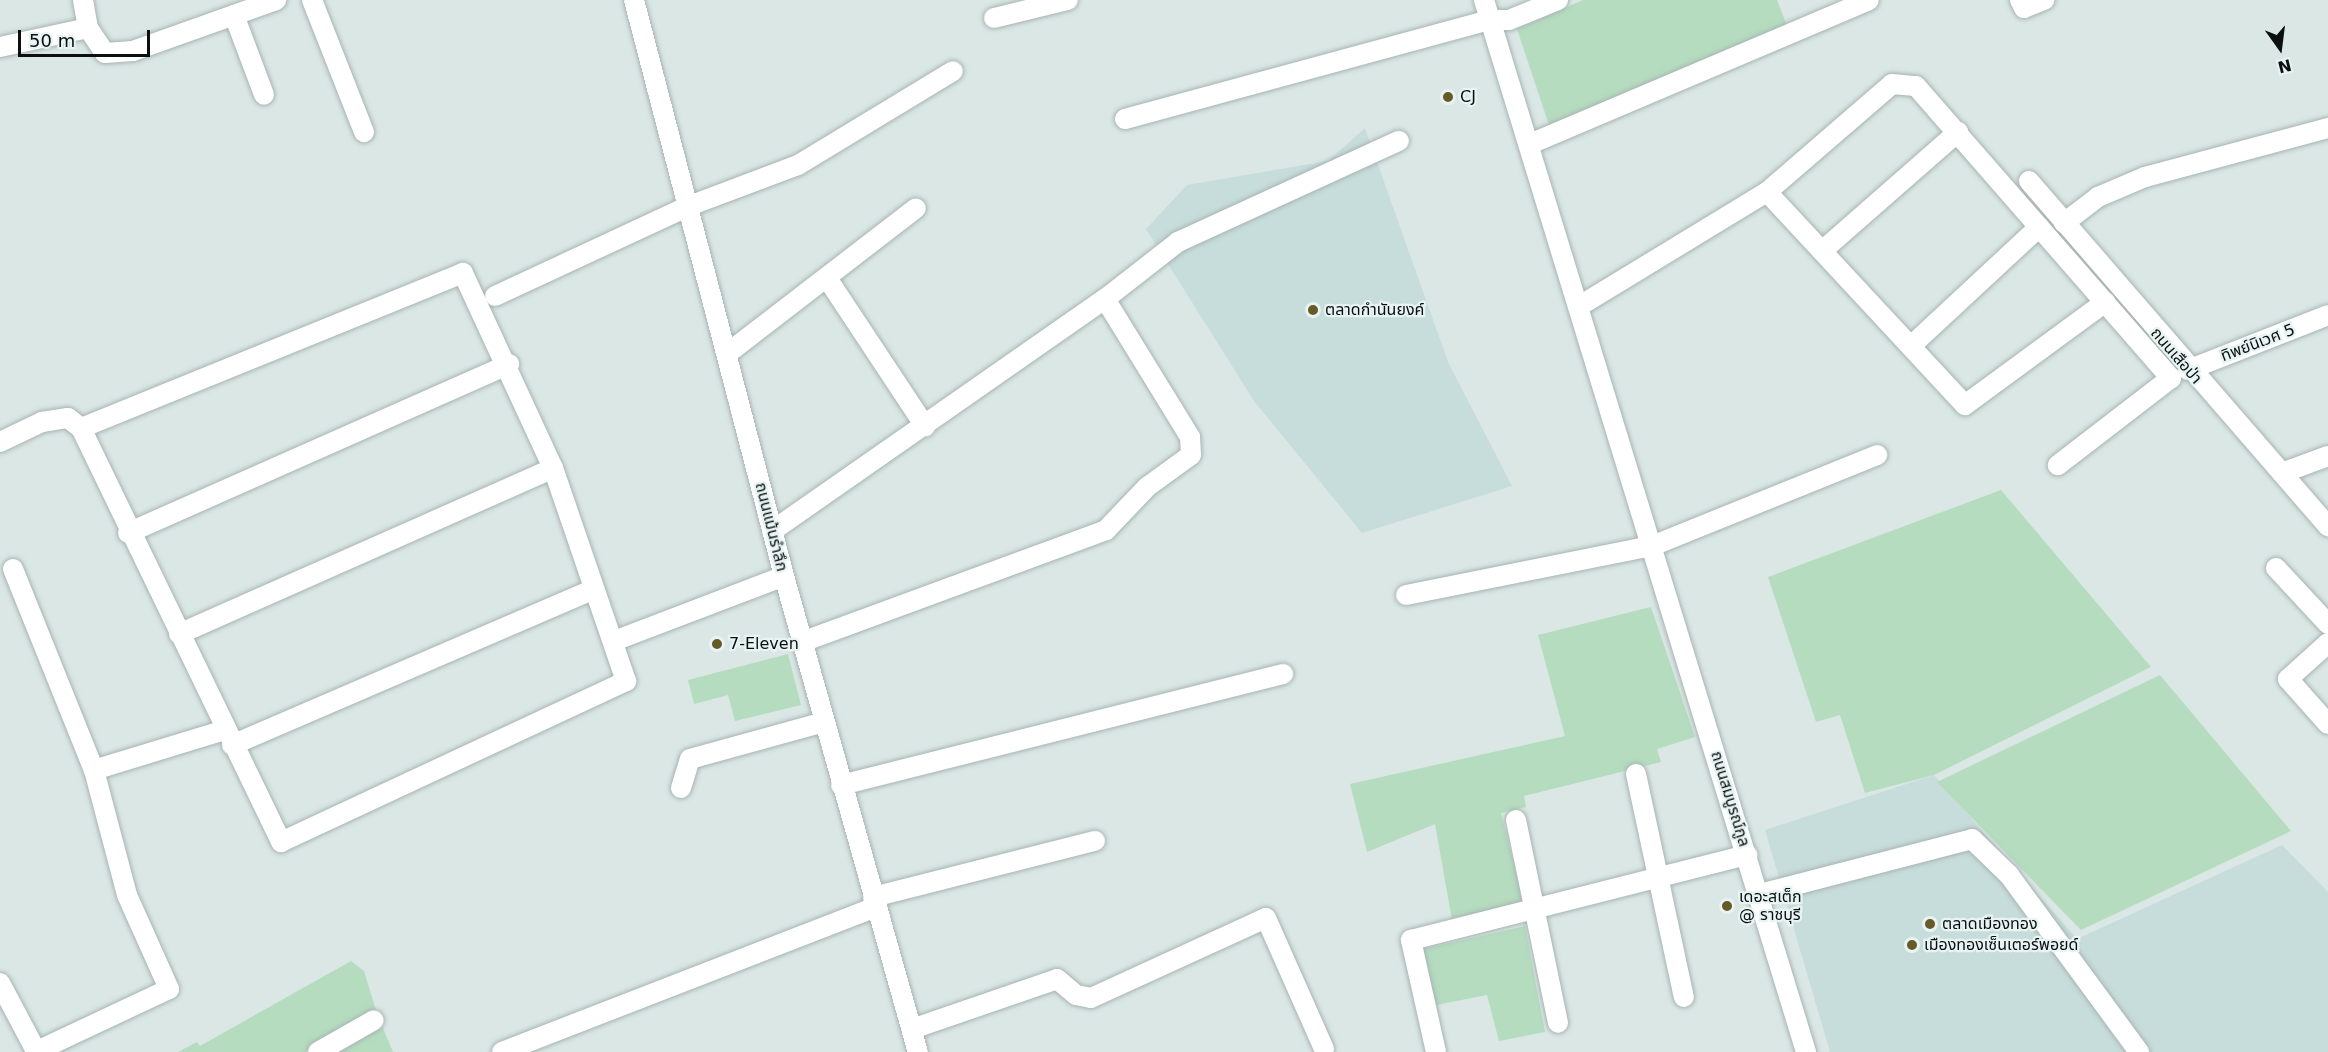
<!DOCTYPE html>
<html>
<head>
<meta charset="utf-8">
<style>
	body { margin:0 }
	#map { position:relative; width:2328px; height:1052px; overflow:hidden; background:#dae7e5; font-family:"DejaVu Sans","Noto Sans Thai",sans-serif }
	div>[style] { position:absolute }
	.built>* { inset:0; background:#c7dddb }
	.green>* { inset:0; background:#b5dcbf }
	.roads { filter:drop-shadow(0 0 2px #a7b4b3) drop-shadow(0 0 2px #a7b4b3) }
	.minor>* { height:20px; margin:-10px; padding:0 10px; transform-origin:10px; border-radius:10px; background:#fff }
	.dots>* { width:16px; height:16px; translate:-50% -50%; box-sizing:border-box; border:3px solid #e7f4f3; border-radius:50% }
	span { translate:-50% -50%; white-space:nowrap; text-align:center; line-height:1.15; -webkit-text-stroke:4.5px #e7f4f3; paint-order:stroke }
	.poi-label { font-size:16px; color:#0b100f }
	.left { translate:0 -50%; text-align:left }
	.street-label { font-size:16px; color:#0b100f }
	.north { position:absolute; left:2250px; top:18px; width:60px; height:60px; -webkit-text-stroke:4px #e7f4f3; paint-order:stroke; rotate:166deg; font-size:16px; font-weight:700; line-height:24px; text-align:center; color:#0b100f }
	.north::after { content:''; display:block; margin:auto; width:21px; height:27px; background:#0b100f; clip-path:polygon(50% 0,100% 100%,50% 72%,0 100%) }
	.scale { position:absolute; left:18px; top:30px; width:132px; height:27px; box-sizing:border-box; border:3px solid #0b100f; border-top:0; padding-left:8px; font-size:18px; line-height:21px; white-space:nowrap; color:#0b100f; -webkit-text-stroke:4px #e7f4f3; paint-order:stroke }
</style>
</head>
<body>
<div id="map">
	<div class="built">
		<div style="clip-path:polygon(1365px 128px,1448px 362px,1512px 486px,1362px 533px,1254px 401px,1146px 229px,1187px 185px,1328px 161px)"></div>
		<div style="clip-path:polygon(1934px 775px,2077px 939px,2282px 845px,2328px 892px,2328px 1052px,1830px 1052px,1765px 830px)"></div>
	</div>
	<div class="green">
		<div style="clip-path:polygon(1583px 0,1777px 0,1787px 26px,1551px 131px,1517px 29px)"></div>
		<div style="clip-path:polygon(2001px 490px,2151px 667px,1934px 775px,1865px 793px,1840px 715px,1816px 722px,1768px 577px)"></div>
		<div style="clip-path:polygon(1651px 607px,1695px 737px,1657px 749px,1661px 762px,1524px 796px,1526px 807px,1501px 813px,1524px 904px,1452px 920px,1435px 824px,1367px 852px,1350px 784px,1565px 736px,1538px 635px)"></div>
		<div style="clip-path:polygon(788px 654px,801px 705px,735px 721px,728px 695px,694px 704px,688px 680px)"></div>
		<div style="clip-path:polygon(2160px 675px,2291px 831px,2081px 930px,1937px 782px)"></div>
		<div style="clip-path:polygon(1525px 926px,1545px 1032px,1499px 1041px,1487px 995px,1436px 1005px,1423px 949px)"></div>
		<div style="clip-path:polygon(351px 961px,364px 971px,376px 1010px,305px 1052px,178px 1052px,197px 1042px,200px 1046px)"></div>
		<div style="clip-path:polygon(382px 1026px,393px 1052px,336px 1052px)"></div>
	</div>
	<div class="roads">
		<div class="minor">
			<div style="left:83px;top:0;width:28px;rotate:80deg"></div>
			<div style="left:88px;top:28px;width:30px;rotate:56deg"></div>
			<div style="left:105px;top:53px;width:28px;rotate:-4deg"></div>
			<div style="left:133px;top:51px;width:152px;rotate:-19.6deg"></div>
			<div style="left:312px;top:0;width:142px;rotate:68.5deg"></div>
			<div style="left:634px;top:0;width:595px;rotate:75.4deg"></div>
			<div style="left:784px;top:576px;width:495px;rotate:74.3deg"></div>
			<div style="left:1484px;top:0;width:1100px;rotate:72.98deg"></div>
			<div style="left:2020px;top:0;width:9px;rotate:63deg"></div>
			<div style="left:2024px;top:8px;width:22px;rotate:-22deg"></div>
			<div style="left:234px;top:15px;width:85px;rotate:69.4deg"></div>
			<div style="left:994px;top:18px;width:76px;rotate:-13.7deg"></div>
			<div style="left:0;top:47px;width:90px;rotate:-12.2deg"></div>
			<div style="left:1125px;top:119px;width:378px;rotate:-15.2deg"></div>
			<div style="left:1490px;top:20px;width:19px"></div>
			<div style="left:1509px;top:20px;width:53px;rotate:-22.2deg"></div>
			<div style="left:1530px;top:144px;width:368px;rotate:-23deg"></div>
			<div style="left:2029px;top:181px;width:457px;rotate:49.1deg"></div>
			<div style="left:1767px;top:192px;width:291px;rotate:47.1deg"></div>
			<div style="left:1965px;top:405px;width:174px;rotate:-36.3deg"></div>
			<div style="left:2064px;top:223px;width:43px;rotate:-37.4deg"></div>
			<div style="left:2098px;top:197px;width:51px;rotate:-23.1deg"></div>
			<div style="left:2145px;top:177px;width:189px;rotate:-15deg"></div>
			<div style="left:1822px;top:251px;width:181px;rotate:-41.2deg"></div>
			<div style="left:827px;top:278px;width:178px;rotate:56.5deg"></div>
			<div style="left:495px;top:296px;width:214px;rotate:-24.9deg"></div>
			<div style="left:689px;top:206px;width:116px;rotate:-20.6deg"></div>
			<div style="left:798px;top:165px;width:181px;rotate:-31.2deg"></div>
			<div style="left:1581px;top:305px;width:218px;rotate:-31.3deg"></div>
			<div style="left:1767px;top:192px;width:165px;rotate:-40.8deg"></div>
			<div style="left:1892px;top:84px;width:24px;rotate:5deg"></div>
			<div style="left:1916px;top:86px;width:388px;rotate:48.9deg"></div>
			<div style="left:2171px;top:378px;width:143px;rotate:142.4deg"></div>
			<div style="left:1911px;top:346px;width:175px;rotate:-42.9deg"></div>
			<div style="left:728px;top:353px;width:237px;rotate:-37.6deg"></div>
			<div style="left:2188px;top:370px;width:150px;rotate:-21.4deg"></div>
			<div style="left:0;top:442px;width:47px;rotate:-25.5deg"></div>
			<div style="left:42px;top:422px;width:26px;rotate:-9deg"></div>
			<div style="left:68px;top:418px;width:16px;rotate:38deg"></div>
			<div style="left:81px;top:428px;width:460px;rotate:64.2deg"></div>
			<div style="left:281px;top:842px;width:381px;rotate:-25deg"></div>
			<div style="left:626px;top:681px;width:225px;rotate:-108.9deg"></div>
			<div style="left:553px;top:468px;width:215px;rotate:-114.8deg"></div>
			<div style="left:463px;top:273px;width:412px;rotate:157.9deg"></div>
			<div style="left:2282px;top:473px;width:49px;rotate:-20.3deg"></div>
			<div style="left:772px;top:531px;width:406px;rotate:-34.9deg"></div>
			<div style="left:1105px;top:299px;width:93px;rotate:-38deg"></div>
			<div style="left:1178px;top:242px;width:243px;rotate:-24.6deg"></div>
			<div style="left:128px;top:533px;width:417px;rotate:-23.9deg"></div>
			<div style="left:2276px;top:568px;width:76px;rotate:47.1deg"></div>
			<div style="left:13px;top:569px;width:217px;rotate:68.1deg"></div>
			<div style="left:94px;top:770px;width:129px;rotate:75.2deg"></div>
			<div style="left:127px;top:895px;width:103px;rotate:65.9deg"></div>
			<div style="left:169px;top:989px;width:148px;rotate:154.8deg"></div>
			<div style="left:1406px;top:595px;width:251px;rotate:-11.3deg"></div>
			<div style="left:1652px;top:546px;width:243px;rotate:-22deg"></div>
			<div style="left:179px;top:634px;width:409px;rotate:-23.9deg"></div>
			<div style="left:614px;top:641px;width:182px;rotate:-20.9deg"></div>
			<div style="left:802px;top:642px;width:324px;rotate:-20.2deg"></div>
			<div style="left:1106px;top:530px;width:59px;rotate:-46.4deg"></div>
			<div style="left:1147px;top:487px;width:54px;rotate:-36deg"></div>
			<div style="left:1191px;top:455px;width:18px;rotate:-93deg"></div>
			<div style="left:1190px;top:437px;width:162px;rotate:-121.6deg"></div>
			<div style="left:2328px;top:643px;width:54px;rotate:138deg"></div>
			<div style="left:2288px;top:679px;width:60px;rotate:48.4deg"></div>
			<div style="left:232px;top:745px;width:394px;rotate:-23.3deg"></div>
			<div style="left:94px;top:770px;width:137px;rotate:-17deg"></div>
			<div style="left:1636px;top:774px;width:228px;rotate:77.9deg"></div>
			<div style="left:841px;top:785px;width:456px;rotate:-14.1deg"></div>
			<div style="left:681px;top:788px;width:30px;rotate:-73deg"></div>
			<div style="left:690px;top:759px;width:139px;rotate:-15.4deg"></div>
			<div style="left:1516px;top:820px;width:207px;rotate:78.3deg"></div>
			<div style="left:1760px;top:894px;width:219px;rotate:-14.5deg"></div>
			<div style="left:1972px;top:839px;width:52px;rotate:44.2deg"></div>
			<div style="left:2009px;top:875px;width:220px;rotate:53.7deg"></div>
			<div style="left:873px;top:897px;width:229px;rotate:-14.2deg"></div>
			<div style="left:0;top:983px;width:77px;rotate:62.1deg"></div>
			<div style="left:912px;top:1029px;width:153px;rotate:-19deg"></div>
			<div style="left:1057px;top:979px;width:25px;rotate:40deg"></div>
			<div style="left:1076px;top:995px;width:15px;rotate:11deg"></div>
			<div style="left:1091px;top:998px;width:192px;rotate:-24.6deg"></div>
			<div style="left:1266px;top:918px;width:143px;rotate:66.1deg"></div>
			<div style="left:318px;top:1052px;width:64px;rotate:-29.7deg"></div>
			<div style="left:502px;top:1052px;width:401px;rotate:-21.2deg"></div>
			<div style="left:1436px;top:1052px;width:115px;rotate:-102.6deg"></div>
			<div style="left:1411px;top:940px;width:347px;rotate:-14.2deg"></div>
		</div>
	</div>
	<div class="dots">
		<div style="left:1448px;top:97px;background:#665a27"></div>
		<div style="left:1313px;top:310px;background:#665a27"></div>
		<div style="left:717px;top:644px;background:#665a27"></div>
		<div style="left:1727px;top:906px;background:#665a27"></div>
		<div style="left:1930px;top:924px;background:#665a27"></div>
		<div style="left:1912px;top:945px;background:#665a27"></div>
	</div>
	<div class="poi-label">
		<span class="left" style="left:1460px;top:97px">CJ</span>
		<span class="left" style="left:1325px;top:310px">ตลาดกำนันยงค์</span>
		<span class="left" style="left:729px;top:644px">7-Eleven</span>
		<span class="left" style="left:1739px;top:906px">เดอะสเต็ก<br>@ ราชบุรี</span>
		<span class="left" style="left:1942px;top:924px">ตลาดเมืองทอง</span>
		<span class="left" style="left:1924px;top:945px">เมืองทองเซ็นเตอร์พอยด์</span>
	</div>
	<div class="street-label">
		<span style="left:2258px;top:343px;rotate:-21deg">ทิพย์นิเวศ 5</span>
		<span style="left:2176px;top:356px;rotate:49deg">ถนนเสือป่า</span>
		<span style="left:771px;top:527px;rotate:76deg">ถนนแม้นรำลึก</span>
		<span style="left:1730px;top:799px;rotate:73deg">ถนนสมบูรณ์กูล</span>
	</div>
	<div class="north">N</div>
	<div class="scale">50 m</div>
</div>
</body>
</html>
